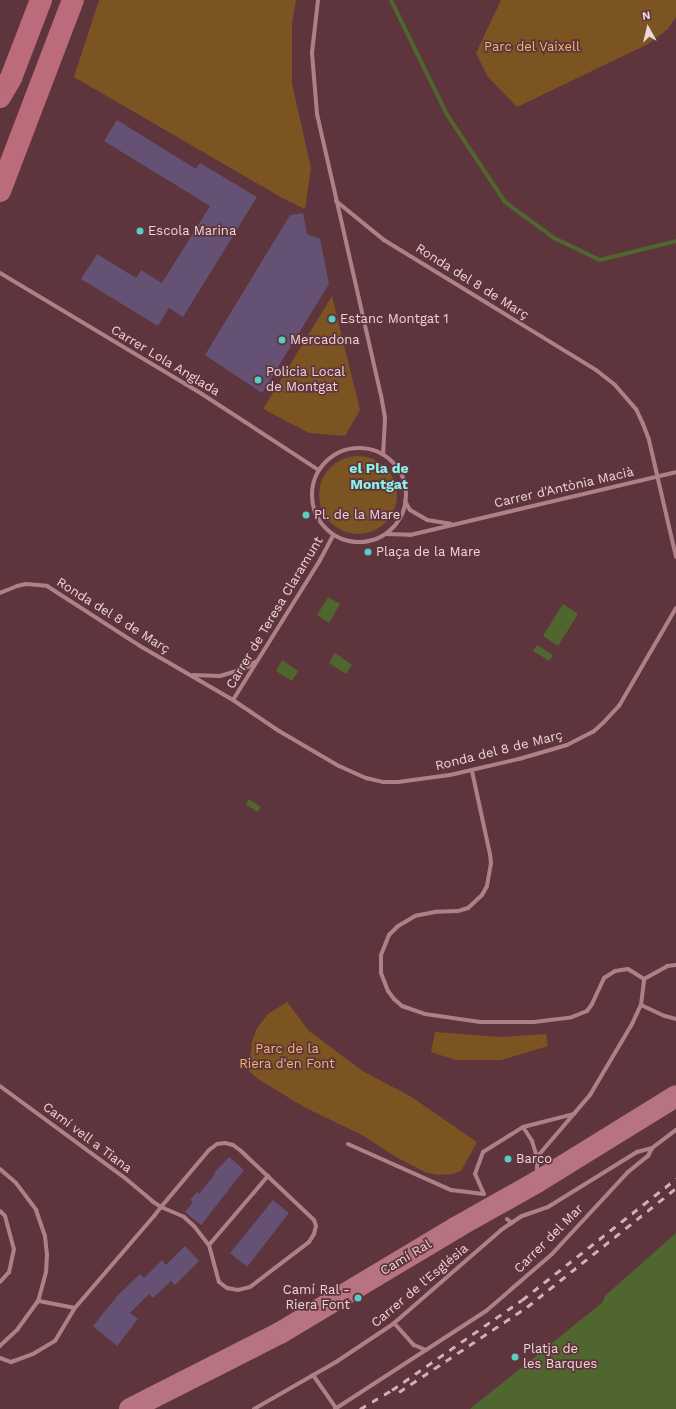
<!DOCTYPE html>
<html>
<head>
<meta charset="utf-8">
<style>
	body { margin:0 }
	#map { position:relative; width:676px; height:1409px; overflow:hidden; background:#5f353d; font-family:"Work Sans",sans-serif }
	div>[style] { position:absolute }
	.green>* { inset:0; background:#7c5422 }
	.round { border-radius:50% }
	.water>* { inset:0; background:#4f672e }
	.stream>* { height:4px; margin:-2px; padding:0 2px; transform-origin:2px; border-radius:2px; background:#4f672e }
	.building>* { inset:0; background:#645174 }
	.street>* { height:4px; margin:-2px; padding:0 2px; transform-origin:2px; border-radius:2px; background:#b08088 }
	.street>.ring { margin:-2px; padding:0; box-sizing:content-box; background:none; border:4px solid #b08088; border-radius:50% }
	.primary>* { height:22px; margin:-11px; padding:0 11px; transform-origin:11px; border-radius:11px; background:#b77380 }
	.highway>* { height:22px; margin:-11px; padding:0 11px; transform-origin:11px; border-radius:11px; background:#bc6b7a }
	.rail>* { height:3px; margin-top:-1.5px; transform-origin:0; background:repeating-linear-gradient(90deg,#cfb1b5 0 7px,transparent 0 14px) }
	.dots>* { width:11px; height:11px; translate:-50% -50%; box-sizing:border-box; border:2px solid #5f353d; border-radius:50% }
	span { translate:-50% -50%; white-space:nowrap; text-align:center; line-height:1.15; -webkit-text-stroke:3.5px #5f353d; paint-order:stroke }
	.park-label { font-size:13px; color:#f5b56b }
	.poi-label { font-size:13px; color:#efd4d8 }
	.left { translate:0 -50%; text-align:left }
	.right { translate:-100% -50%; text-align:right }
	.street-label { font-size:13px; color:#efd4d8 }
	.neighbourhood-label { font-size:14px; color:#89f3ea; font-weight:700 }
	.north { position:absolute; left:628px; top:8px; width:40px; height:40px; -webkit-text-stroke:3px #5f353d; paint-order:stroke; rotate:352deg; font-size:11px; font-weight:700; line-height:16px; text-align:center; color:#efd4d8 }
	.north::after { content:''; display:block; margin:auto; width:14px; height:18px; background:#efd4d8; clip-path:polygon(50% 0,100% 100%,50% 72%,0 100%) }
</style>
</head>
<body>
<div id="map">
	<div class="green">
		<div style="clip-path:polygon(99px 0,296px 0,292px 23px,292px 84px,311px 168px,305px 209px,284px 199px,74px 77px)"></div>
		<div style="clip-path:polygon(501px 0,676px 0,676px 17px,668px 29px,648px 44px,517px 107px,488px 77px,476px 53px)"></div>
		<div style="clip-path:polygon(332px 296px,360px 410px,345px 436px,309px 433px,263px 409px)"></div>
		<div class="round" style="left:319px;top:456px;width:78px;height:78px"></div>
		<div style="clip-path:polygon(287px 1002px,309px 1031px,364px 1072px,410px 1096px,477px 1142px,461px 1171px,453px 1174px,440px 1175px,427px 1173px,396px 1157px,364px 1136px,304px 1107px,258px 1079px,249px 1071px,252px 1041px,257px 1028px,268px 1014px)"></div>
		<div style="clip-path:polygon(435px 1032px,501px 1037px,546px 1034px,548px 1046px,501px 1060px,455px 1060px,431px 1052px)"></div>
	</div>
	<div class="water">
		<div style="clip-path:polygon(328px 597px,340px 604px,329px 623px,317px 615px)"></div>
		<div style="clip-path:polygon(563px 604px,578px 614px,558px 646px,543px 636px)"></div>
		<div style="clip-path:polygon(537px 645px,553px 655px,549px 661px,533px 651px)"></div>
		<div style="clip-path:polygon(335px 653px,352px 665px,346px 674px,329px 663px)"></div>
		<div style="clip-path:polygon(282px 660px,298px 671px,292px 681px,276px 671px)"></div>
		<div style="clip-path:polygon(249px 799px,261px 807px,257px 812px,246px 804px)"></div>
		<div style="clip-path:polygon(676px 1233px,676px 1409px,470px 1409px,603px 1302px,605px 1296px)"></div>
	</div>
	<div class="stream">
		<div style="left:391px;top:0;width:126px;rotate:64deg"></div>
		<div style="left:446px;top:113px;width:107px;rotate:56.5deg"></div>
		<div style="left:505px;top:202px;width:61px;rotate:36.3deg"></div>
		<div style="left:554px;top:238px;width:51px;rotate:25.6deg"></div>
		<div style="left:600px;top:260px;width:78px;rotate:-14deg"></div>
	</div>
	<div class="building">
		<div style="clip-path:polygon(117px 120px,196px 169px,200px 163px,257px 197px,183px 317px,169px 308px,158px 326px,81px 279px,97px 254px,136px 278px,141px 270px,162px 283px,210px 206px,104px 141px)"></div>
		<div style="clip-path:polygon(303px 213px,307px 234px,320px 239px,329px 284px,262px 393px,205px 355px,290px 215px)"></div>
		<div style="clip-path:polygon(229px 1157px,244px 1170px,201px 1225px,185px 1212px,193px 1202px,190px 1200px,197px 1192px,199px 1194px,215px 1174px,214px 1173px)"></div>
		<div style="clip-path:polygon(273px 1200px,289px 1213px,247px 1267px,230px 1253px)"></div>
		<div style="clip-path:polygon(185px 1246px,199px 1261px,175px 1285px,171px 1281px,153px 1298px,149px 1294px,130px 1313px,138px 1319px,117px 1346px,93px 1326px,118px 1295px,140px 1274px,144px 1278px,162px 1260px,166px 1265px)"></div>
	</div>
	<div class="street">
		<div style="left:318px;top:0;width:53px;rotate:96.5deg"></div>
		<div style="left:312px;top:53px;width:61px;rotate:85.3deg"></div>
		<div style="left:317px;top:114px;width:288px;rotate:77.2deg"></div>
		<div style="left:381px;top:395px;width:23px;rotate:80deg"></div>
		<div style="left:385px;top:418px;width:35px;rotate:93deg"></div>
		<div style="left:336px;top:201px;width:62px;rotate:39.1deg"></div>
		<div style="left:384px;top:240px;width:249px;rotate:31.5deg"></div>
		<div style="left:596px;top:370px;width:24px;rotate:38deg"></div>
		<div style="left:615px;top:385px;width:32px;rotate:49deg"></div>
		<div style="left:636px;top:409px;width:17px;rotate:65deg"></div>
		<div style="left:643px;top:424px;width:17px;rotate:69deg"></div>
		<div style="left:649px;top:440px;width:120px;rotate:77deg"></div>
		<div style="left:0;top:273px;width:235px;rotate:30.9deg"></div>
		<div style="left:202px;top:394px;width:137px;rotate:33.1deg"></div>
		<div class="ring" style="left:312px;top:448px;width:90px;height:90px"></div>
		<div style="left:405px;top:501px;width:10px;rotate:61deg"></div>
		<div style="left:410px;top:510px;width:20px;rotate:30deg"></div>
		<div style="left:427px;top:520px;width:24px;rotate:9deg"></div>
		<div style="left:386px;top:534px;width:24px;rotate:2deg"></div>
		<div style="left:410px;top:535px;width:273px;rotate:-13.3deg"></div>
		<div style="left:0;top:593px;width:18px;rotate:-22deg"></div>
		<div style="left:17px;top:586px;width:9px;rotate:-13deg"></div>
		<div style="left:26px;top:584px;width:21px;rotate:5deg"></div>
		<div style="left:47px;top:586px;width:111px;rotate:32.8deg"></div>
		<div style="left:140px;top:646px;width:108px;rotate:30.1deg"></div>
		<div style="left:233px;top:700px;width:55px;rotate:34deg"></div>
		<div style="left:279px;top:731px;width:69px;rotate:30.3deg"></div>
		<div style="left:339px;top:766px;width:30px;rotate:24deg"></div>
		<div style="left:366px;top:778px;width:17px;rotate:13deg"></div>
		<div style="left:383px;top:782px;width:15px"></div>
		<div style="left:398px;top:782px;width:52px;rotate:-7.7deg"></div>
		<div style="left:450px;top:775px;width:71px;rotate:-13.1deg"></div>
		<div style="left:519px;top:759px;width:50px;rotate:-16.3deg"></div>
		<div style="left:567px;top:745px;width:29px;rotate:-27deg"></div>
		<div style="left:593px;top:732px;width:13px;rotate:-42deg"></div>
		<div style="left:603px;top:723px;width:23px;rotate:-47deg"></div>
		<div style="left:619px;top:706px;width:113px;rotate:-59.8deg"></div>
		<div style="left:193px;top:675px;width:27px;rotate:2deg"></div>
		<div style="left:220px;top:676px;width:27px;rotate:-17deg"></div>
		<div style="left:246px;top:668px;width:11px;rotate:-34deg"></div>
		<div style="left:233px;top:700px;width:163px;rotate:-58.1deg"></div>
		<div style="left:319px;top:562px;width:30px;rotate:-62deg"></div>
		<div style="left:472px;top:771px;width:85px;rotate:77.8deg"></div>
		<div style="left:490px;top:854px;width:9px;rotate:84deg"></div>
		<div style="left:491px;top:863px;width:23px;rotate:100deg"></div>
		<div style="left:487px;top:886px;width:10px;rotate:119deg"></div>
		<div style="left:482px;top:895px;width:19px;rotate:137deg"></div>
		<div style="left:468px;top:908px;width:10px;rotate:163deg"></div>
		<div style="left:458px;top:911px;width:23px;rotate:178deg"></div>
		<div style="left:435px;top:912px;width:20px;rotate:169deg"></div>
		<div style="left:415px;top:916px;width:21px;rotate:149deg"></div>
		<div style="left:397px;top:927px;width:11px;rotate:135deg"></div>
		<div style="left:389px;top:935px;width:22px;rotate:112deg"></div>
		<div style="left:381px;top:955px;width:18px;rotate:90deg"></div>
		<div style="left:381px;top:973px;width:19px;rotate:69deg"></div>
		<div style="left:388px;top:991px;width:10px;rotate:53deg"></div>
		<div style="left:394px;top:999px;width:11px;rotate:41deg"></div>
		<div style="left:402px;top:1006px;width:24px;rotate:19deg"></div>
		<div style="left:425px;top:1014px;width:56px;rotate:8.3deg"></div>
		<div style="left:480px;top:1022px;width:54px"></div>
		<div style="left:534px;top:1022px;width:38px;rotate:-7deg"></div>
		<div style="left:572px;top:1017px;width:16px;rotate:-22deg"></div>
		<div style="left:587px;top:1011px;width:9px;rotate:-54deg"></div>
		<div style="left:592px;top:1004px;width:29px;rotate:-65deg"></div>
		<div style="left:604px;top:978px;width:13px;rotate:-32deg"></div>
		<div style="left:615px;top:971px;width:13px;rotate:-9deg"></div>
		<div style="left:628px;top:969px;width:19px;rotate:32deg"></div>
		<div style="left:644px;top:979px;width:26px;rotate:-29deg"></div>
		<div style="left:667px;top:966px;width:9px;rotate:-6deg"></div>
		<div style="left:641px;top:1005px;width:26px;rotate:25deg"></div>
		<div style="left:665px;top:1016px;width:11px;rotate:15deg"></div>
		<div style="left:0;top:1086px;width:155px;rotate:36.4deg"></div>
		<div style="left:125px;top:1178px;width:35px;rotate:40deg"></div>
		<div style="left:152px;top:1201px;width:11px;rotate:34deg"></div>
		<div style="left:161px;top:1207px;width:25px;rotate:23deg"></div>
		<div style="left:184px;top:1217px;width:13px;rotate:42deg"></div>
		<div style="left:194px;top:1226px;width:24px;rotate:52deg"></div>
		<div style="left:209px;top:1245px;width:38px;rotate:75deg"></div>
		<div style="left:219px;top:1282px;width:10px;rotate:37deg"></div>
		<div style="left:227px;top:1288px;width:11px;rotate:10deg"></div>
		<div style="left:238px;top:1290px;width:12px;rotate:-14deg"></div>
		<div style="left:250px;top:1287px;width:74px;rotate:-37.3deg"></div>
		<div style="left:309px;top:1242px;width:9px;rotate:-58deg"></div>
		<div style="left:314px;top:1234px;width:8px;rotate:-76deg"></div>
		<div style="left:316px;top:1226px;width:6px;rotate:-108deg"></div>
		<div style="left:314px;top:1220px;width:100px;rotate:-136.6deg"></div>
		<div style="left:241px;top:1151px;width:10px;rotate:-143deg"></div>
		<div style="left:233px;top:1145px;width:8px;rotate:-166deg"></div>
		<div style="left:225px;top:1143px;width:8px;rotate:173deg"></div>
		<div style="left:217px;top:1144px;width:10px;rotate:143deg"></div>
		<div style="left:209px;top:1150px;width:75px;rotate:130.1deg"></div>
		<div style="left:161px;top:1207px;width:11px;rotate:128deg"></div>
		<div style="left:154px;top:1216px;width:121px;rotate:130.7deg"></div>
		<div style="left:75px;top:1308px;width:38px;rotate:-169deg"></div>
		<div style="left:523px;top:1127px;width:17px;rotate:57deg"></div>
		<div style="left:532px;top:1141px;width:17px;rotate:73deg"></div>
		<div style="left:348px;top:1144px;width:113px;rotate:24.1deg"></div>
		<div style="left:451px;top:1190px;width:33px;rotate:7deg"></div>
		<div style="left:0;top:1169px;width:21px;rotate:41deg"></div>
		<div style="left:16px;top:1183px;width:34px;rotate:53deg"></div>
		<div style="left:36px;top:1210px;width:28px;rotate:71deg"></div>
		<div style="left:45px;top:1236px;width:18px;rotate:84deg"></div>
		<div style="left:47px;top:1254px;width:18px;rotate:93deg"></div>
		<div style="left:46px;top:1272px;width:30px;rotate:105deg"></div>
		<div style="left:38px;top:1301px;width:34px;rotate:126deg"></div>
		<div style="left:18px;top:1329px;width:25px;rotate:137deg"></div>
		<div style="left:537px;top:1173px;width:16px;rotate:-90deg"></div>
		<div style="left:537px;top:1157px;width:82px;rotate:-49.5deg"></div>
		<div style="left:590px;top:1095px;width:82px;rotate:-59.4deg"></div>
		<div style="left:632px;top:1024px;width:21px;rotate:-65deg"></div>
		<div style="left:641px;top:1005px;width:26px;rotate:-83deg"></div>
		<div style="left:484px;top:1194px;width:22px;rotate:-114deg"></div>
		<div style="left:475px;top:1174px;width:23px;rotate:-70deg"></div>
		<div style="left:483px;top:1152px;width:47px;rotate:-32deg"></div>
		<div style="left:523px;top:1127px;width:53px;rotate:-14.3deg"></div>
		<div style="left:0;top:1211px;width:7px;rotate:45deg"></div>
		<div style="left:5px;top:1216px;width:34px;rotate:75deg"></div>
		<div style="left:14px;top:1249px;width:24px;rotate:102deg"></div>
		<div style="left:9px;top:1272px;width:13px;rotate:132deg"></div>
		<div style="left:507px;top:1219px;width:6px;rotate:39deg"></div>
		<div style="left:209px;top:1245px;width:91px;rotate:-49.5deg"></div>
		<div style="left:394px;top:1323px;width:30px;rotate:48deg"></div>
		<div style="left:414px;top:1345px;width:13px;rotate:23deg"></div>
		<div style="left:0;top:1358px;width:12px;rotate:20deg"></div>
		<div style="left:11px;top:1362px;width:23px;rotate:-20deg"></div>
		<div style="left:33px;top:1354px;width:26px;rotate:-31deg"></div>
		<div style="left:55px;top:1341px;width:39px;rotate:-59deg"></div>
		<div style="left:313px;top:1375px;width:40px;rotate:55.1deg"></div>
		<div style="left:254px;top:1409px;width:95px;rotate:-29.8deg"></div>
		<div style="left:336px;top:1362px;width:69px;rotate:-33.7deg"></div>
		<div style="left:393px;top:1324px;width:143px;rotate:-41deg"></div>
		<div style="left:501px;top:1230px;width:25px;rotate:-34deg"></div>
		<div style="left:522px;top:1216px;width:28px;rotate:-19deg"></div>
		<div style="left:548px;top:1207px;width:105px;rotate:-31.7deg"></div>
		<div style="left:637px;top:1152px;width:16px;rotate:-15deg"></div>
		<div style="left:335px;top:1409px;width:180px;rotate:-33deg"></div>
		<div style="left:486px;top:1311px;width:87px;rotate:-40.8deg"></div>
		<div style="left:552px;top:1254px;width:112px;rotate:-47.2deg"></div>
		<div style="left:628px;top:1172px;width:26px;rotate:-39deg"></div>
		<div style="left:648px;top:1156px;width:9px;rotate:-63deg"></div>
		<div style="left:652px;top:1148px;width:30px;rotate:-37deg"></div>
	</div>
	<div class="primary">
		<div style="left:130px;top:1409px;width:168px;rotate:-26.9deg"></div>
		<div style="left:280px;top:1333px;width:206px;rotate:-30.9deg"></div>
		<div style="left:457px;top:1227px;width:92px;rotate:-29.4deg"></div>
		<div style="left:537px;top:1182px;width:163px;rotate:-31.7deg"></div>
	</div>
	<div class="highway">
		<div style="left:0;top:97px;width:22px;rotate:-60deg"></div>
		<div style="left:11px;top:78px;width:84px;rotate:-69deg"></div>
		<div style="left:0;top:191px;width:204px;rotate:-69.1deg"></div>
	</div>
	<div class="rail">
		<div style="left:399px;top:1392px;width:154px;rotate:-33.6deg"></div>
		<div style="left:527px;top:1307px;width:191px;rotate:-38.6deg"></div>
		<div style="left:360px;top:1409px;width:37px;rotate:-31deg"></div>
		<div style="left:392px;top:1390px;width:158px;rotate:-34.7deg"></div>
		<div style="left:522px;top:1300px;width:196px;rotate:-38.2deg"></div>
	</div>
	<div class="dots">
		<div style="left:140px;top:231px;background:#55cec5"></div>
		<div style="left:332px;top:319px;background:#55cec5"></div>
		<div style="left:282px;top:340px;background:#55cec5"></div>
		<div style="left:258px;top:380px;background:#55cec5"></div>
		<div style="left:306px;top:515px;background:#55cec5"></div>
		<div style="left:368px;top:552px;background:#55cec5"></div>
		<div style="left:508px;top:1159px;background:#55cec5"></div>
		<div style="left:358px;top:1298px;background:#55cec5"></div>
		<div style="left:515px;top:1357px;background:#55cec5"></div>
	</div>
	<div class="park-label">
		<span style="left:532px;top:47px">Parc del Vaixell</span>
		<span style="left:287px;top:1057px">Parc de la<br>Riera d'en Font</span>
	</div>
	<div class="poi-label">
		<span class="left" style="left:148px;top:231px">Escola Marina</span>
		<span class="left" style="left:340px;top:319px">Estanc Montgat 1</span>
		<span class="left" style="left:290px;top:340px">Mercadona</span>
		<span class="left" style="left:266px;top:380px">Policia Local<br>de Montgat</span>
		<span class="left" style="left:314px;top:515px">Pl. de la Mare</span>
		<span class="left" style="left:376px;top:552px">Plaça de la Mare</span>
		<span class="left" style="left:516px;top:1159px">Barco</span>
		<span class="right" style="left:350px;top:1298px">Camí Ral -<br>Riera Font</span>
		<span class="left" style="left:523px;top:1357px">Platja de<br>les Barques</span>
	</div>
	<div class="street-label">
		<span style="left:472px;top:282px;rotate:32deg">Ronda del 8 de Març</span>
		<span style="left:165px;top:361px;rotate:31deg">Carrer Lola Anglada</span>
		<span style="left:564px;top:488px;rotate:-13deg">Carrer d'Antònia Macià</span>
		<span style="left:275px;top:613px;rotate:-59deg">Carrer de Teresa Claramunt</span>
		<span style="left:113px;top:616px;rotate:32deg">Ronda del 8 de Març</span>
		<span style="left:499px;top:751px;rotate:-14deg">Ronda del 8 de Març</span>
		<span style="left:87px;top:1138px;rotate:37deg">Camí vell a Tiana</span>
		<span style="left:549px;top:1239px;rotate:-45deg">Carrer del Mar</span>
		<span style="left:406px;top:1258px;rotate:-31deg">Camí Ral</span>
		<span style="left:420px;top:1286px;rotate:-40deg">Carrer de l'Església</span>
	</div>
	<div class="neighbourhood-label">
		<span style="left:379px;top:476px">el Pla de<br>Montgat</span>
	</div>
	<div class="north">N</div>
</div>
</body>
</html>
